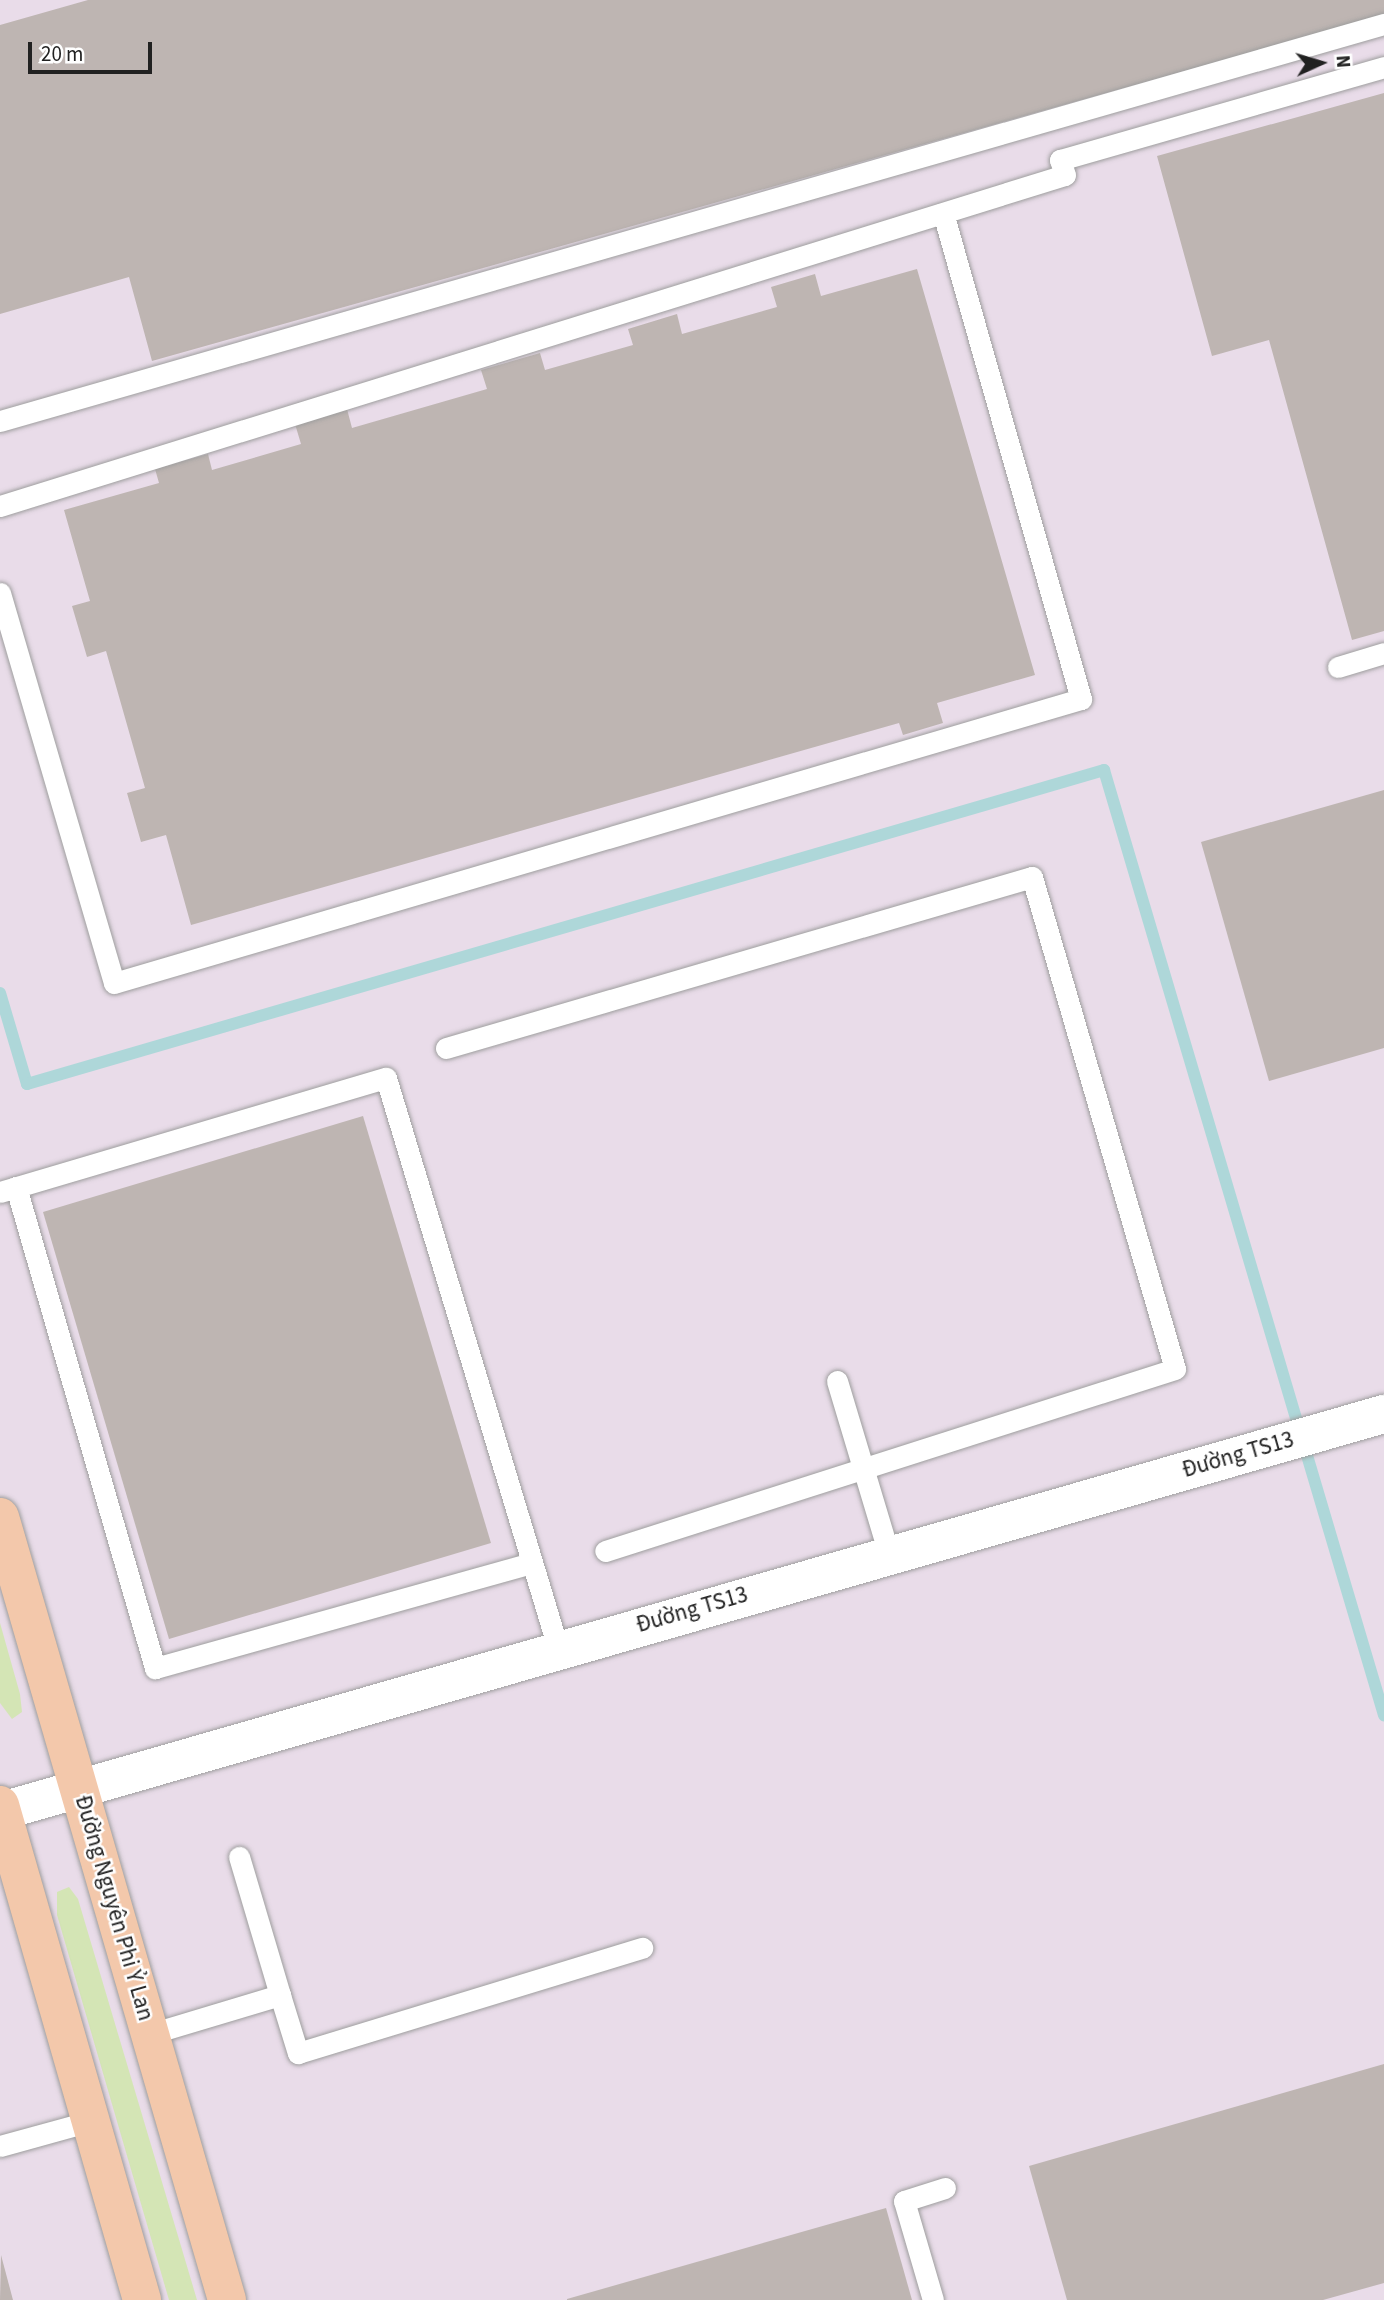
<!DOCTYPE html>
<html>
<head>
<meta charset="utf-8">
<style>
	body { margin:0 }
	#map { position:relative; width:1384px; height:2300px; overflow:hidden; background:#f1ede9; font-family:"Source Sans 3",sans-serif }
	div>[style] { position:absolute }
	.industrial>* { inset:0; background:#e9dce9 }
	.grass>* { inset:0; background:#d4e5b5 }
	.stream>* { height:12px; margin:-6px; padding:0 6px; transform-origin:6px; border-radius:6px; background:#aed7d9 }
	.building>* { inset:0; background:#beb5b2 }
	.roads { filter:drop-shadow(0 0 2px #9e9e9e) drop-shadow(0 0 2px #9e9e9e) }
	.lane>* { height:21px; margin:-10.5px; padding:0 10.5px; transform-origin:10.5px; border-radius:10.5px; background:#fff }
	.street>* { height:38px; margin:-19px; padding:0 19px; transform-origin:19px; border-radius:19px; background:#fff }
	.primary>* { height:38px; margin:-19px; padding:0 19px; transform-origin:19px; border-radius:19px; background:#f3c8ab }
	span { translate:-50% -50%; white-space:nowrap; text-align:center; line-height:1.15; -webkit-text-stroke:5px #fff; paint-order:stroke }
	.street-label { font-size:23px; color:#212121 }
	.north { position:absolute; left:1286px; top:28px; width:70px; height:70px; -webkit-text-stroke:5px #fff; paint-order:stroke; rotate:86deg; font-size:19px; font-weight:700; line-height:28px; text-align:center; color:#212121 }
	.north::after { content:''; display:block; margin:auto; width:24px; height:32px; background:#212121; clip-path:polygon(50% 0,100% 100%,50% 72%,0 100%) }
	.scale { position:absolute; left:28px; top:42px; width:124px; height:32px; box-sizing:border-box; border:4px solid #212121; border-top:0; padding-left:9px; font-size:21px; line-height:24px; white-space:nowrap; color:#212121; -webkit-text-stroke:5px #fff; paint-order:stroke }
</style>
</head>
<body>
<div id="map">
	<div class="industrial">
		<div style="clip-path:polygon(0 0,1384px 0,1384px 2300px,0 2300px)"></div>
	</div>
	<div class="grass">
		<div style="clip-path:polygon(0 1623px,20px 1694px,22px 1712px,12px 1719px,0 1703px)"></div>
		<div style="clip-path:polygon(69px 1887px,78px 1899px,197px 2300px,169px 2300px,57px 1915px,57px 1892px)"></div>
	</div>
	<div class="stream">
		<div style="left:0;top:993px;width:95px;rotate:73.5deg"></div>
		<div style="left:27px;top:1084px;width:1122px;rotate:-16.25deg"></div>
		<div style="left:1104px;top:770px;width:986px;rotate:73.5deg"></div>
	</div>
	<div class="building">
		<div style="clip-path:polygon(88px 0,1384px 0,1384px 15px,152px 361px,129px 277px,0 314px,0 25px)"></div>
		<div style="clip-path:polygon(1384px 93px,1384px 631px,1352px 640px,1269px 340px,1212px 356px,1157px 156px)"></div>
		<div style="clip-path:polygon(917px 269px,1035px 675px,937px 703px,943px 723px,903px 735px,899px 723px,191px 925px,166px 835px,141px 842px,127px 793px,145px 788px,106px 651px,87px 657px,72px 606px,90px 601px,64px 510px,159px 483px,155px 469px,208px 454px,212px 470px,301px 444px,295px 424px,347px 409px,352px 428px,487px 389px,481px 370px,540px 353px,545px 370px,633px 345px,628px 329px,677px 314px,682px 334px,777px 307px,771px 287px,815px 274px,821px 296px)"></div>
		<div style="clip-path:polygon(1384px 790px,1384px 1048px,1269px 1081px,1201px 842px)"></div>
		<div style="clip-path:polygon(363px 1116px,491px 1543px,169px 1639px,43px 1212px)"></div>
		<div style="clip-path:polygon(1384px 2064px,1384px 2283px,1323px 2300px,1067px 2300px,1029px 2166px)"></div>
		<div style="clip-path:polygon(886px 2208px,912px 2300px,567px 2300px,567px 2299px)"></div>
		<div style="clip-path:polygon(1px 2255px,13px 2300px,0 2300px)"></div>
	</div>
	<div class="roads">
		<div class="lane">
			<div style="left:0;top:421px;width:1440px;rotate:-16.01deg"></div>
			<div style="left:0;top:506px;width:1115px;rotate:-17.27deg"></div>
			<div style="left:1065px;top:175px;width:16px;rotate:-108deg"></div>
			<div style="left:1060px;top:160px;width:337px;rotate:-16deg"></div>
			<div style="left:0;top:593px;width:406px;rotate:73.7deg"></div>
			<div style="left:114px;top:983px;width:1008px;rotate:-16.37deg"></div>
			<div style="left:1081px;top:699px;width:505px;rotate:-105.85deg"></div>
			<div style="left:1338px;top:667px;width:48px;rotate:-16.9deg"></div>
			<div style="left:446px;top:1048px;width:610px;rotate:-16.27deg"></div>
			<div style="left:1032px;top:877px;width:512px;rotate:73.79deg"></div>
			<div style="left:1175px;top:1369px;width:598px;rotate:162.29deg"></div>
			<div style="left:16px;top:1187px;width:501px;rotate:73.88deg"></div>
			<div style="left:155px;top:1668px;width:391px;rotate:-15.6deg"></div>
			<div style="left:0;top:1192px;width:402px;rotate:-16.5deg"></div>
			<div style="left:386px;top:1078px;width:595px;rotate:73.21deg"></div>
			<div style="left:837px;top:1381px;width:181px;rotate:73.3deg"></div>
			<div style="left:280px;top:1995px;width:61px;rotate:72.8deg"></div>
			<div style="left:298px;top:2053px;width:360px;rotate:-17deg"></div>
			<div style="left:150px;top:2034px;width:136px;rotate:-16.7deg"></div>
			<div style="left:280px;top:1995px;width:144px;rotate:-106.5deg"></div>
			<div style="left:0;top:2146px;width:94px;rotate:-15.4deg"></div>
			<div style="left:933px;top:2300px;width:103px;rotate:-106.3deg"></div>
			<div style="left:904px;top:2201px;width:43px;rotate:-17.6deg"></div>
		</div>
		<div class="street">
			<div style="left:2px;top:1811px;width:1438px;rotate:-16.03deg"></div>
		</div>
		<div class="primary">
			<div style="left:0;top:1517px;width:815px;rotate:73.83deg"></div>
			<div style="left:0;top:1805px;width:515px;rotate:73.99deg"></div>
		</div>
	</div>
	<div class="street-label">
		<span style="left:1238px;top:1455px;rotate:-16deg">Đường TS13</span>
		<span style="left:692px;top:1610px;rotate:-16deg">Đường TS13</span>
		<span style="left:114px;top:1908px;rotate:74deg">Đường Nguyên Phi Ỷ Lan</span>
	</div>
	<div class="north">N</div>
	<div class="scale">20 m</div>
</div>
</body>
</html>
